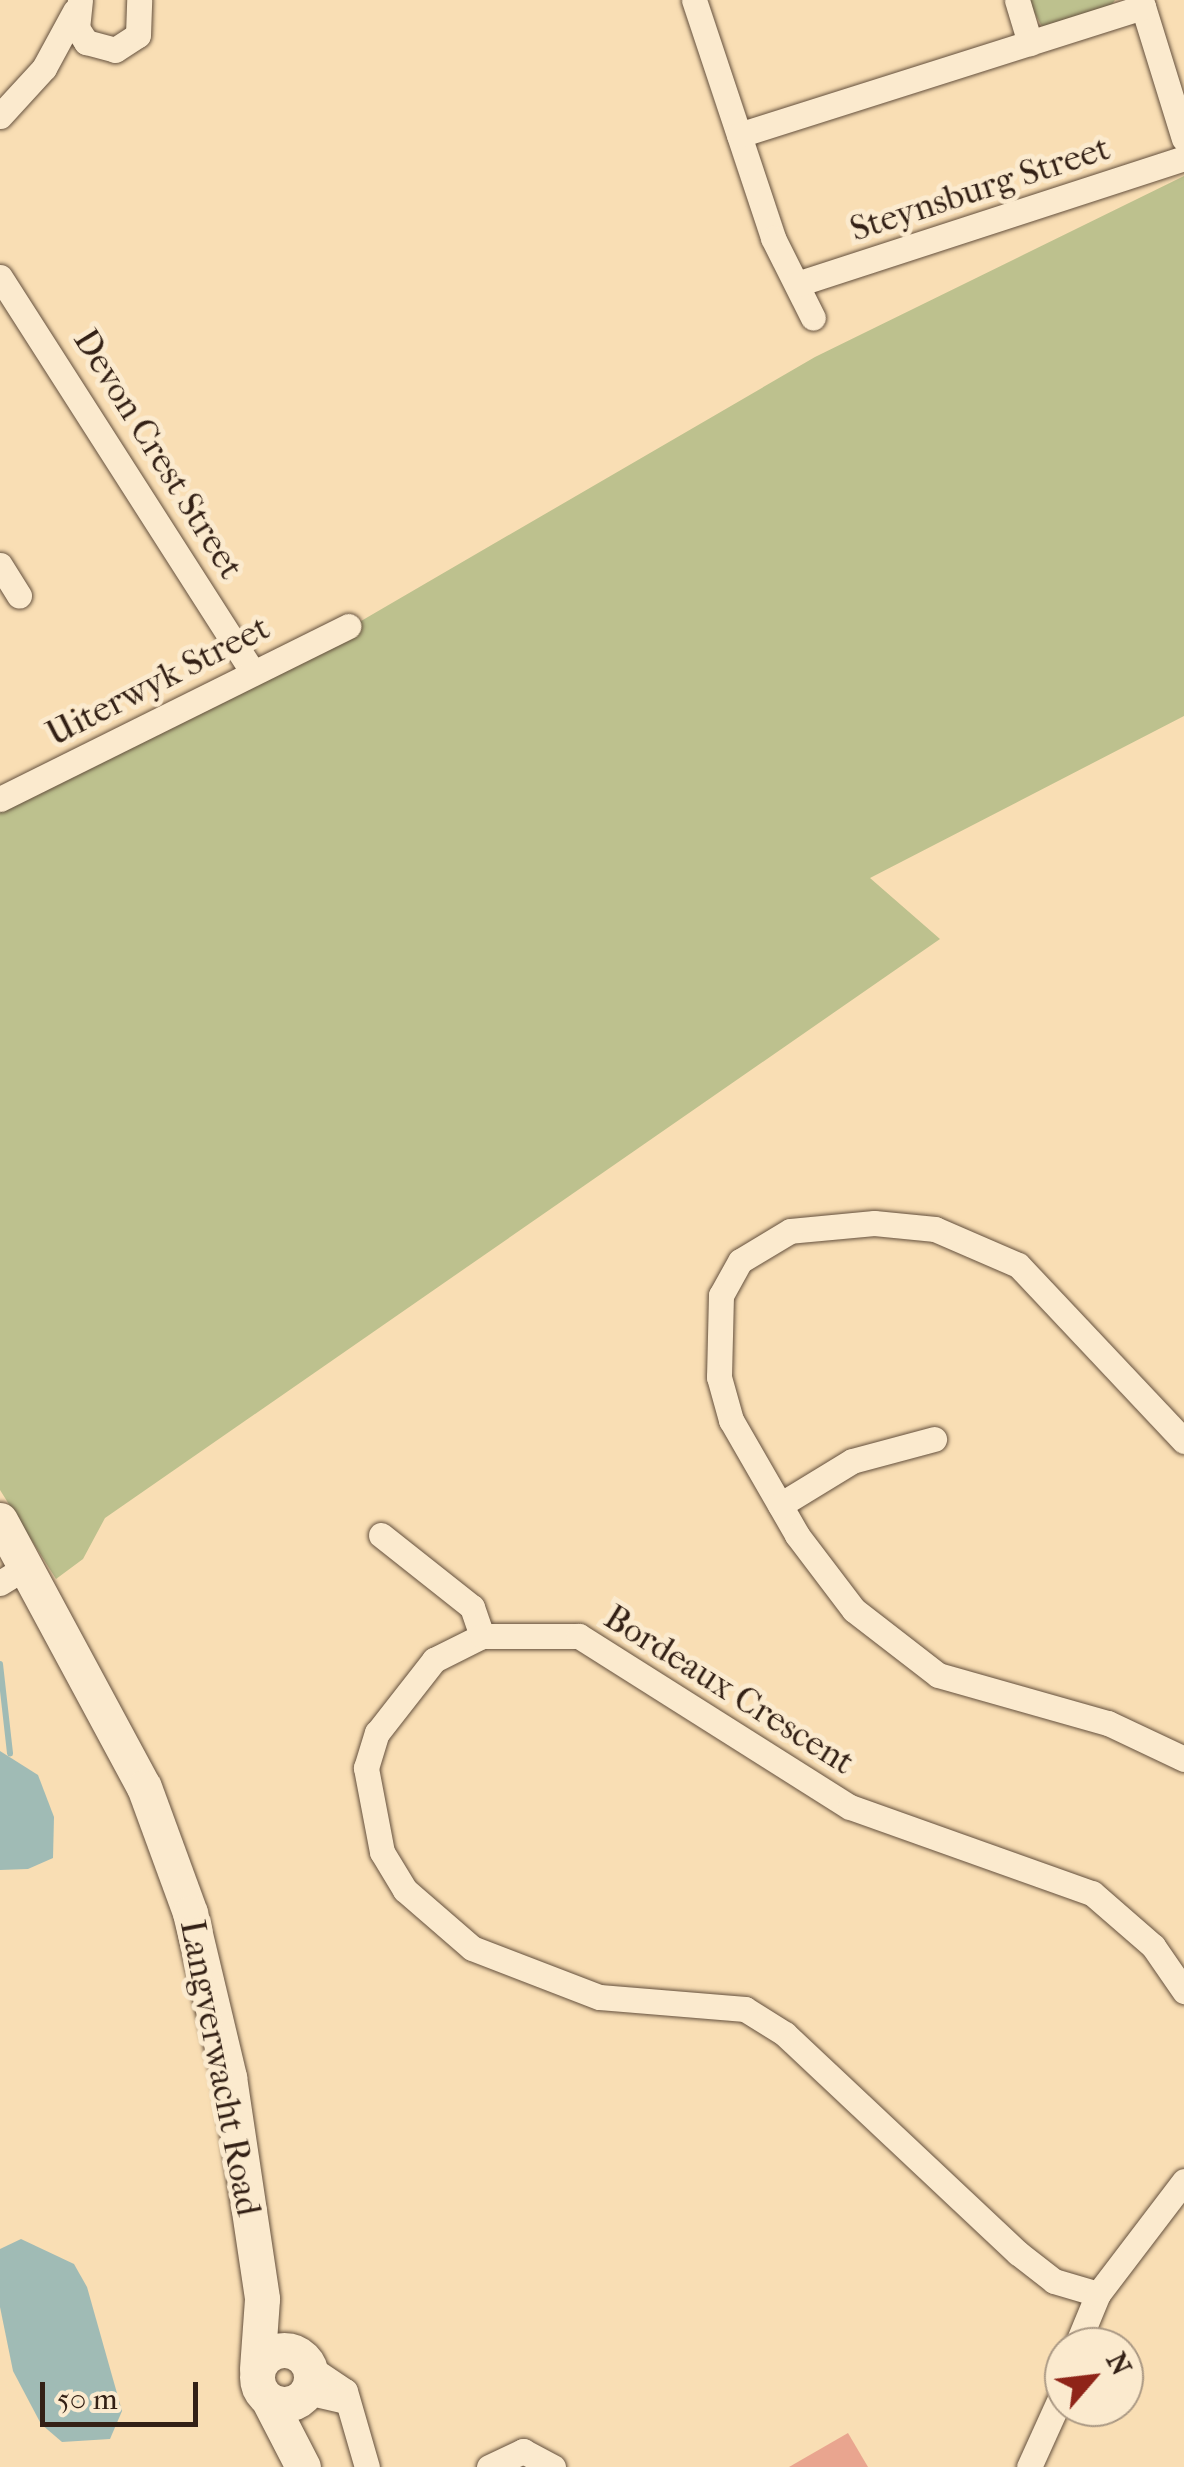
<!DOCTYPE html>
<html>
<head>
<meta charset="utf-8">
<style>
	body { margin:0 }
	#map { position:relative; width:1184px; height:2467px; overflow:hidden; background:#f9deb4; font-family:"IM FELL French Canon",serif }
	div>[style] { position:absolute }
	.green>* { inset:0; background:#bdc18e }
	.water>* { inset:0; background:#a0bbb5 }
	.stream>* { height:6px; margin:-3px; padding:0 3px; transform-origin:3px; border-radius:3px; background:#a0bbb5 }
	.building>* { inset:0; background:#e9a58f }
	.roads { filter:drop-shadow(0 0 2px #64503d) drop-shadow(0 0 2px #64503d) }
	.street>* { height:25px; margin:-12.5px; padding:0 12.5px; transform-origin:12.5px; border-radius:12.5px; background:#fbeace }
	.secondary>* { height:35px; margin:-17.5px; padding:0 17.5px; transform-origin:17.5px; border-radius:17.5px; background:#fbeace }
	.secondary>.ring { margin:-17.5px; padding:0; box-sizing:content-box; background:none; border:35px solid #fbeace; border-radius:50% }
	span { translate:-50% -50%; white-space:nowrap; text-align:center; line-height:1.15; -webkit-text-stroke:10px #fbeace; paint-order:stroke }
	.street-label { font-size:35px; color:#332015 }
	.north { position:absolute; left:1044px; top:2327px; width:100px; height:100px; box-sizing:border-box; background:#fbeace; border:2px solid #ab9984; border-radius:50%; rotate:62deg; font-size:28px; font-weight:700; line-height:40px; text-align:center; color:#332015 }
	.north::after { content:''; display:block; margin:auto; width:35px; height:45px; background:#8f2418; clip-path:polygon(50% 0,100% 100%,50% 72%,0 100%) }
	.scale { position:absolute; left:40px; top:2382px; width:158px; height:45px; box-sizing:border-box; border:5px solid #332015; border-top:0; padding-left:12px; font-size:30px; line-height:35px; white-space:nowrap; color:#332015; -webkit-text-stroke:8px #fbeace; paint-order:stroke }
</style>
</head>
<body>
<div id="map">
	<div class="green">
		<div style="clip-path:polygon(1027px 0,1115px 0,1108px 10px,1043px 28px)"></div>
		<div style="clip-path:polygon(1184px 176px,1184px 716px,870px 878px,940px 939px,105px 1518px,83px 1559px,56px 1579px,0 1490px,0 808px,349px 628px,815px 357px)"></div>
	</div>
	<div class="water">
		<div style="clip-path:polygon(0 1751px,38px 1775px,54px 1817px,53px 1858px,28px 1869px,0 1870px)"></div>
		<div style="clip-path:polygon(21px 2239px,74px 2264px,87px 2287px,122px 2411px,110px 2439px,62px 2442px,41px 2424px,13px 2371px,0 2307px,0 2249px)"></div>
	</div>
	<div class="stream">
		<div style="left:0;top:1664px;width:90px;rotate:83.6deg"></div>
	</div>
	<div class="building">
		<div style="clip-path:polygon(848px 2433px,868px 2467px,789px 2467px)"></div>
	</div>
	<div class="roads">
		<div class="street">
			<div style="left:80px;top:0;width:28px;rotate:96deg"></div>
			<div style="left:77px;top:28px;width:17px;rotate:57deg"></div>
			<div style="left:86px;top:42px;width:30px;rotate:15deg"></div>
			<div style="left:115px;top:50px;width:27px;rotate:-33deg"></div>
			<div style="left:138px;top:35px;width:35px;rotate:-88deg"></div>
			<div style="left:694px;top:0;width:251px;rotate:71.6deg"></div>
			<div style="left:773px;top:238px;width:89px;rotate:63.4deg"></div>
			<div style="left:1017px;top:0;width:45px;rotate:73.2deg"></div>
			<div style="left:1141px;top:0;width:145px;rotate:72.8deg"></div>
			<div style="left:0;top:116px;width:65px;rotate:-47.5deg"></div>
			<div style="left:44px;top:68px;width:65px;rotate:-61.5deg"></div>
			<div style="left:739px;top:135px;width:424px;rotate:-17.6deg"></div>
			<div style="left:0;top:277px;width:468px;rotate:57.4deg"></div>
			<div style="left:797px;top:284px;width:407px;rotate:-18deg"></div>
			<div style="left:0;top:565px;width:36px;rotate:58deg"></div>
			<div style="left:0;top:799px;width:389px;rotate:-26.4deg"></div>
			<div style="left:1184px;top:1441px;width:242px;rotate:-133.3deg"></div>
			<div style="left:1018px;top:1265px;width:90px;rotate:-156.6deg"></div>
			<div style="left:935px;top:1229px;width:61px;rotate:-174.4deg"></div>
			<div style="left:874px;top:1223px;width:84px;rotate:174.6deg"></div>
			<div style="left:790px;top:1231px;width:58px;rotate:149deg"></div>
			<div style="left:740px;top:1261px;width:39px;rotate:119deg"></div>
			<div style="left:721px;top:1295px;width:82px;rotate:91.4deg"></div>
			<div style="left:719px;top:1377px;width:45px;rotate:74.4deg"></div>
			<div style="left:731px;top:1420px;width:133px;rotate:60.1deg"></div>
			<div style="left:797px;top:1535px;width:94px;rotate:52.8deg"></div>
			<div style="left:854px;top:1610px;width:106px;rotate:37.7deg"></div>
			<div style="left:938px;top:1675px;width:177px;rotate:15.8deg"></div>
			<div style="left:1108px;top:1723px;width:84px;rotate:25.3deg"></div>
			<div style="left:780px;top:1505px;width:84px;rotate:-31.4deg"></div>
			<div style="left:852px;top:1461px;width:85px;rotate:-15deg"></div>
			<div style="left:381px;top:1535px;width:116px;rotate:38.4deg"></div>
			<div style="left:472px;top:1607px;width:31px;rotate:71deg"></div>
			<div style="left:0;top:1583px;width:32px;rotate:-32deg"></div>
			<div style="left:1098px;top:2294px;width:46px;rotate:-163.5deg"></div>
			<div style="left:1054px;top:2281px;width:46px;rotate:-142.1deg"></div>
			<div style="left:1018px;top:2253px;width:320px;rotate:-136.8deg"></div>
			<div style="left:785px;top:2034px;width:47px;rotate:-148deg"></div>
			<div style="left:745px;top:2009px;width:146px;rotate:-175.3deg"></div>
			<div style="left:599px;top:1997px;width:136px;rotate:-158.9deg"></div>
			<div style="left:472px;top:1948px;width:89px;rotate:-139.1deg"></div>
			<div style="left:405px;top:1890px;width:44px;rotate:-121.2deg"></div>
			<div style="left:382px;top:1852px;width:86px;rotate:-100.8deg"></div>
			<div style="left:366px;top:1768px;width:37px;rotate:-73deg"></div>
			<div style="left:377px;top:1733px;width:93px;rotate:-52deg"></div>
			<div style="left:434px;top:1660px;width:54px;rotate:-26.6deg"></div>
			<div style="left:482px;top:1636px;width:97px"></div>
			<div style="left:579px;top:1636px;width:320px;rotate:32.3deg"></div>
			<div style="left:850px;top:1807px;width:257px;rotate:19.6deg"></div>
			<div style="left:1092px;top:1893px;width:81px;rotate:41deg"></div>
			<div style="left:1153px;top:1946px;width:55px;rotate:55.4deg"></div>
			<div style="left:1076px;top:2347px;width:57px;rotate:-67.5deg"></div>
			<div style="left:1098px;top:2294px;width:142px;rotate:-52.7deg"></div>
			<div style="left:309px;top:2367px;width:43px;rotate:33.7deg"></div>
			<div style="left:345px;top:2391px;width:79px;rotate:73.9deg"></div>
			<div style="left:307px;top:2392px;width:40px;rotate:13deg"></div>
			<div style="left:489px;top:2467px;width:38px;rotate:-25deg"></div>
			<div style="left:523px;top:2451px;width:34px;rotate:28deg"></div>
			<div style="left:1029px;top:2467px;width:85px;rotate:-65.6deg"></div>
		</div>
		<div class="secondary">
			<div style="left:0;top:1520px;width:303px;rotate:61.7deg"></div>
			<div style="left:144px;top:1787px;width:134px;rotate:69.9deg"></div>
			<div style="left:190px;top:1913px;width:169px;rotate:76.6deg"></div>
			<div style="left:229px;top:2077px;width:224px;rotate:81.5deg"></div>
			<div style="left:262px;top:2299px;width:70px;rotate:94.1deg"></div>
			<div class="ring" style="left:257px;top:2350px;width:19px;height:19px"></div>
			<div style="left:269px;top:2401px;width:74px;rotate:62.7deg"></div>
		</div>
	</div>
	<div class="street-label">
		<span style="left:980px;top:189px;rotate:-18deg">Steynsburg Street</span>
		<span style="left:158px;top:454px;rotate:58deg">Devon Crest Street</span>
		<span style="left:158px;top:681px;rotate:-27deg">Uiterwyk Street</span>
		<span style="left:729px;top:1690px;rotate:32deg">Bordeaux Crescent</span>
		<span style="left:220px;top:2068px;rotate:79deg">Langverwacht Road</span>
	</div>
	<div class="north">N</div>
	<div class="scale">50 m</div>
</div>
</body>
</html>
